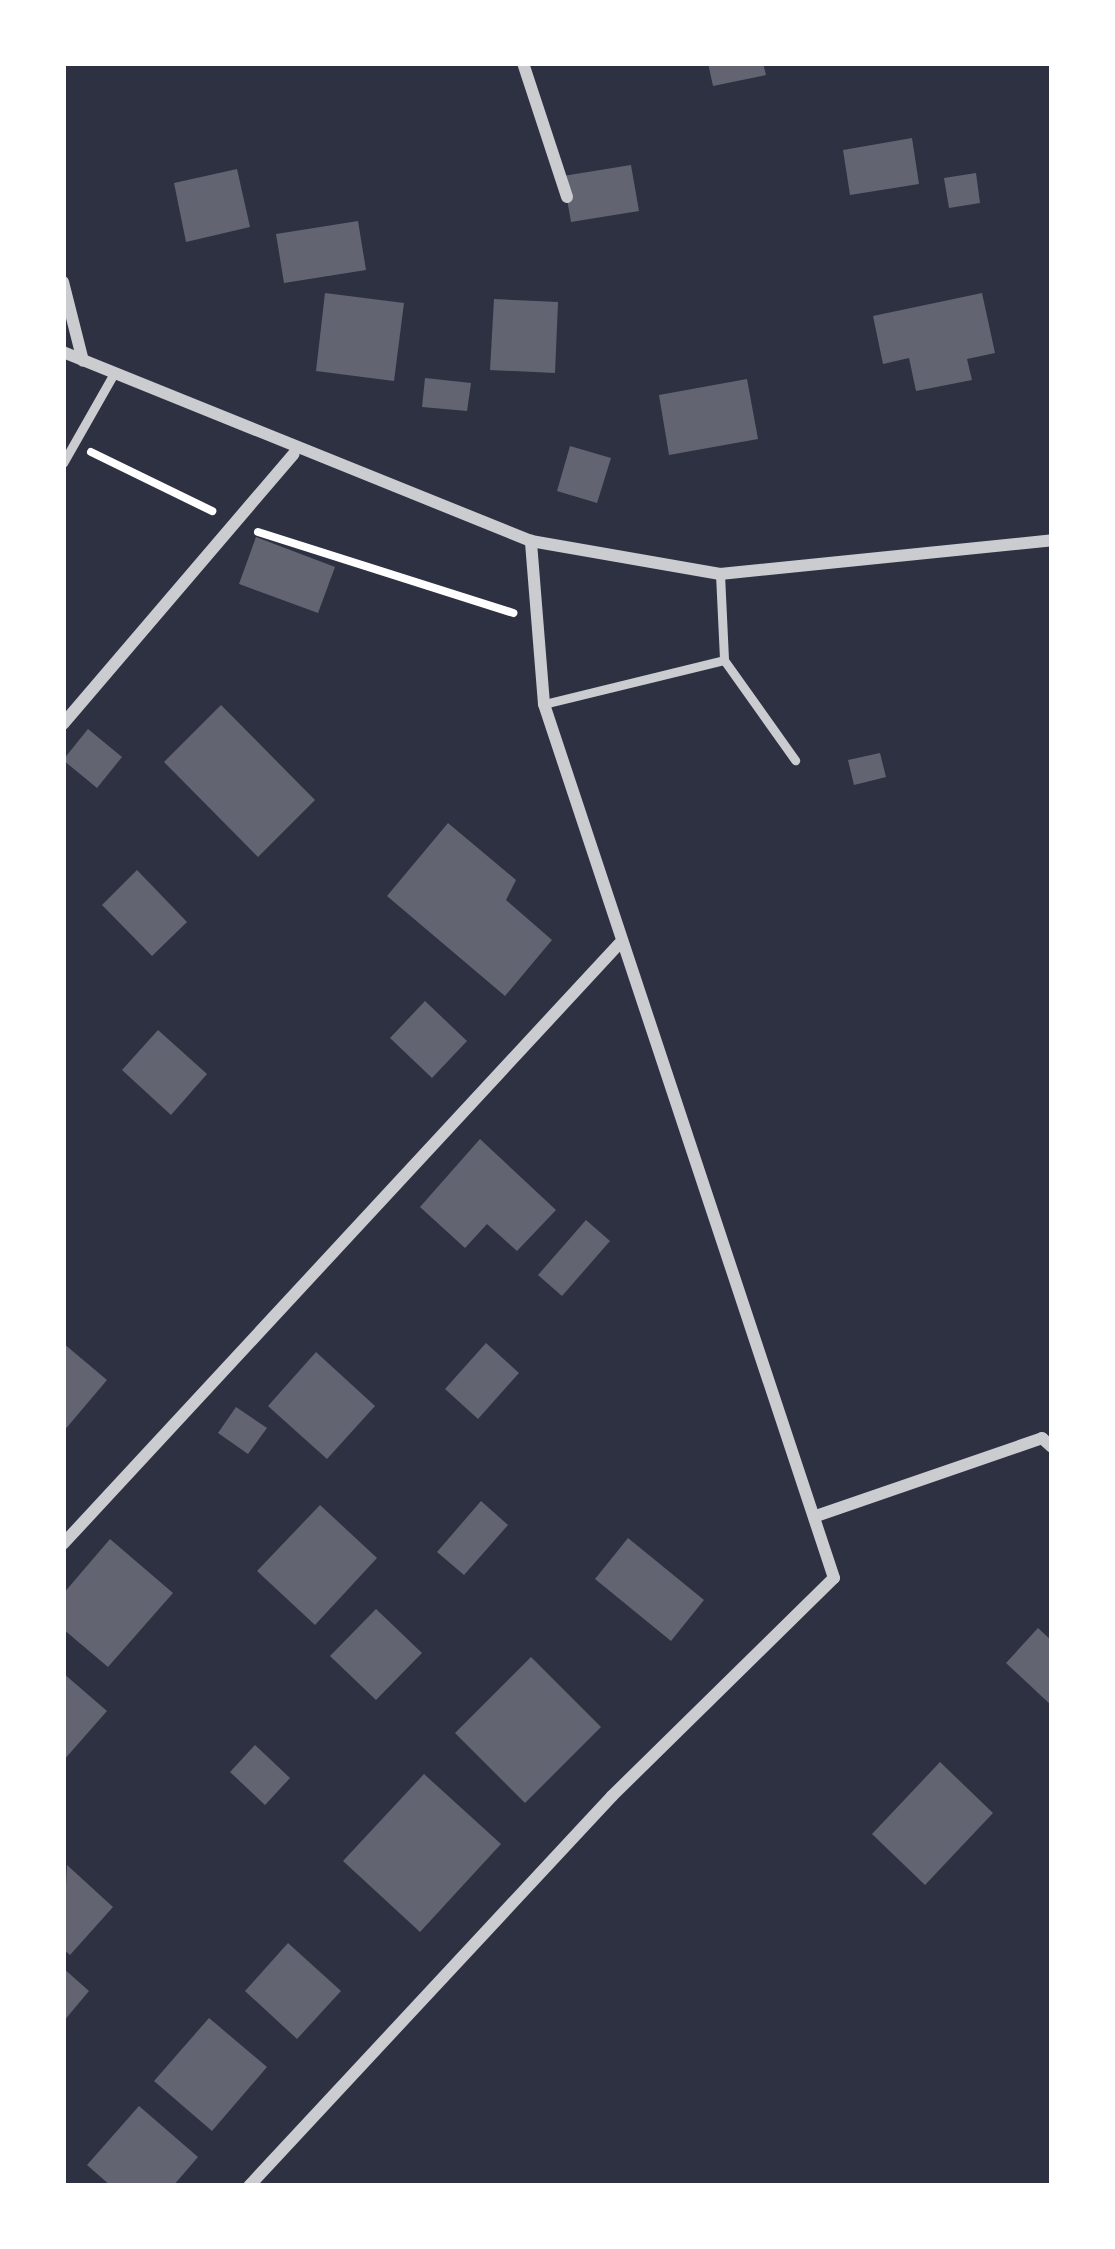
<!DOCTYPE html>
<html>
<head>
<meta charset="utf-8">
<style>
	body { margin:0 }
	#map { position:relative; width:1115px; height:2249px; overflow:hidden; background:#2d3142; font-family:Roboto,sans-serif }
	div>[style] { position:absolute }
	.building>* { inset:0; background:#626471 }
	.path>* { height:8px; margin:-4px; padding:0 4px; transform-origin:4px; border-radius:4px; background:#fff }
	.service>* { height:9px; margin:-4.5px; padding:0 4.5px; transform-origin:4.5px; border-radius:4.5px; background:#caccd0 }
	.minor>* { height:12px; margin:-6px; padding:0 6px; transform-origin:6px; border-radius:6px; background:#caccd0 }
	span { translate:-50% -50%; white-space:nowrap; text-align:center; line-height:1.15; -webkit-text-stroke:10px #fff; paint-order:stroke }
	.frame { position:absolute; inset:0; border:66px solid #fff; pointer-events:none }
</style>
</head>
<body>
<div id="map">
	<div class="building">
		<div style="clip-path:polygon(708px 63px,763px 63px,766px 75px,713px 86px)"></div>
		<div style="clip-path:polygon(912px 138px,919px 184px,850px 195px,843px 150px)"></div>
		<div style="clip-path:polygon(631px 165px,639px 211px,571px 222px,563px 176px)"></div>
		<div style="clip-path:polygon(237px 169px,250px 227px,186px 242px,174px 183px)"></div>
		<div style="clip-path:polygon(976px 173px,980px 203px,949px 208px,944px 178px)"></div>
		<div style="clip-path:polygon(358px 221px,366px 270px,284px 283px,276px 234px)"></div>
		<div style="clip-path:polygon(325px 293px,404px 303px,394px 381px,316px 371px)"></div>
		<div style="clip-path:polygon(982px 293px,995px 353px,967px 359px,972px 380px,916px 391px,909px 358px,883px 364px,873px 316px)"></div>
		<div style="clip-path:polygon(494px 299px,558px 302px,555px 373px,490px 370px)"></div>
		<div style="clip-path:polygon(425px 378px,471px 383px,467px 411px,422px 407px)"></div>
		<div style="clip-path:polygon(747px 379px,758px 439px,669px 455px,659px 395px)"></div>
		<div style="clip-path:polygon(570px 446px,611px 458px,597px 503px,557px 491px)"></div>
		<div style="clip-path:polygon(256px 537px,335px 567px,318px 613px,239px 584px)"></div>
		<div style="clip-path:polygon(221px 705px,315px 800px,258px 857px,164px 762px)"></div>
		<div style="clip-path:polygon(88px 729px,122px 757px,97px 788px,63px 760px)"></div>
		<div style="clip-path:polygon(880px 753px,886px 777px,854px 785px,848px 760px)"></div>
		<div style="clip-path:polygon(448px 823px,516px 880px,506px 900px,552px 940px,505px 996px,387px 896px)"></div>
		<div style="clip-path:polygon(137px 870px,187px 922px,152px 956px,102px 905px)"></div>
		<div style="clip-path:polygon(425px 1001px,467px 1041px,432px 1078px,390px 1038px)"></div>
		<div style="clip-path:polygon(158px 1030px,207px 1074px,171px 1115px,122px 1070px)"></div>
		<div style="clip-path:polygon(480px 1139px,556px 1210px,517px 1251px,487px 1224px,465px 1248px,420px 1207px)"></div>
		<div style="clip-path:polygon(586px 1220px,610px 1241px,562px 1296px,538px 1275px)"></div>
		<div style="clip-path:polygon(63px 1343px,107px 1380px,63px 1432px)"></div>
		<div style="clip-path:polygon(486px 1343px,519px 1373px,478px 1419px,445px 1389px)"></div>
		<div style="clip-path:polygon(316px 1352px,375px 1406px,327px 1459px,268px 1406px)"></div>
		<div style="clip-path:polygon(236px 1407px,267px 1428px,248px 1454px,218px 1433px)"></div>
		<div style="clip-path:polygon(481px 1501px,508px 1525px,464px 1575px,437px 1552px)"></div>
		<div style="clip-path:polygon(320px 1505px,377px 1558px,315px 1625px,257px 1571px)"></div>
		<div style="clip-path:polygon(628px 1538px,704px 1600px,671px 1641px,595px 1579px)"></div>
		<div style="clip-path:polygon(110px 1539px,173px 1593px,108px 1667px,63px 1629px,63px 1594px)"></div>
		<div style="clip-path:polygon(376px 1609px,422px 1653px,376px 1700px,330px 1656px)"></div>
		<div style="clip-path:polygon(1038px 1628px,1052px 1641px,1052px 1706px,1006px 1663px)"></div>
		<div style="clip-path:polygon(531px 1657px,601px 1727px,525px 1803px,455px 1733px)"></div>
		<div style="clip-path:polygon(63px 1673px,107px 1711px,63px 1761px)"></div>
		<div style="clip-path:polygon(255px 1745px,290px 1778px,265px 1805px,230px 1772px)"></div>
		<div style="clip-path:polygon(940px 1762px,993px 1813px,925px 1885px,872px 1834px)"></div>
		<div style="clip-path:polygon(424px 1774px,501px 1844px,420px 1932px,343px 1861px)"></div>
		<div style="clip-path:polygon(67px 1865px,113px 1907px,70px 1955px,63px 1949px)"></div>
		<div style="clip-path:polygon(288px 1943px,341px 1991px,297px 2039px,245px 1991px)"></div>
		<div style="clip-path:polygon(63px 1968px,89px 1991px,63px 2022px)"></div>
		<div style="clip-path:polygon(209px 2018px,267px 2067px,212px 2131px,154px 2081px)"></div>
		<div style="clip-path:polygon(139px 2106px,198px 2157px,173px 2186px,111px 2186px,87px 2165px)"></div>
	</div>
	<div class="path">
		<div style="left:91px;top:452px;width:135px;rotate:26deg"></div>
		<div style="left:258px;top:532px;width:268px;rotate:17.6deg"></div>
	</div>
	<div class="service">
		<div style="left:63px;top:463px;width:101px;rotate:-60.4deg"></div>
		<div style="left:720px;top:574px;width:86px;rotate:87.3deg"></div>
		<div style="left:724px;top:660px;width:123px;rotate:54.6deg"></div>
		<div style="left:544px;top:704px;width:185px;rotate:-13.7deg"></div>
	</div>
	<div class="minor">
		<div style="left:523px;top:63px;width:141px;rotate:71.8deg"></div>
		<div style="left:63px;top:282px;width:81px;rotate:75.8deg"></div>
		<div style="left:63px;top:352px;width:505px;rotate:21.99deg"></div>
		<div style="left:531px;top:541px;width:192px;rotate:9.9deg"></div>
		<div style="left:720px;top:574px;width:334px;rotate:-5.8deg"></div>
		<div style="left:63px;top:724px;width:355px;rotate:-49.5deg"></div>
		<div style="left:819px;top:1515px;width:236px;rotate:-19deg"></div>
		<div style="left:1042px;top:1438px;width:13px;rotate:42deg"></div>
		<div style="left:63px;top:1544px;width:818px;rotate:-47.18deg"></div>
		<div style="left:249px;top:2186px;width:533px;rotate:-47.05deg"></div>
		<div style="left:612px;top:1796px;width:311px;rotate:-44.5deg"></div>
		<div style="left:834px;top:1578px;width:921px;rotate:-108.36deg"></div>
		<div style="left:544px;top:704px;width:164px;rotate:-94.6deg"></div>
	</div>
	<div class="frame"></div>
</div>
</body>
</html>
